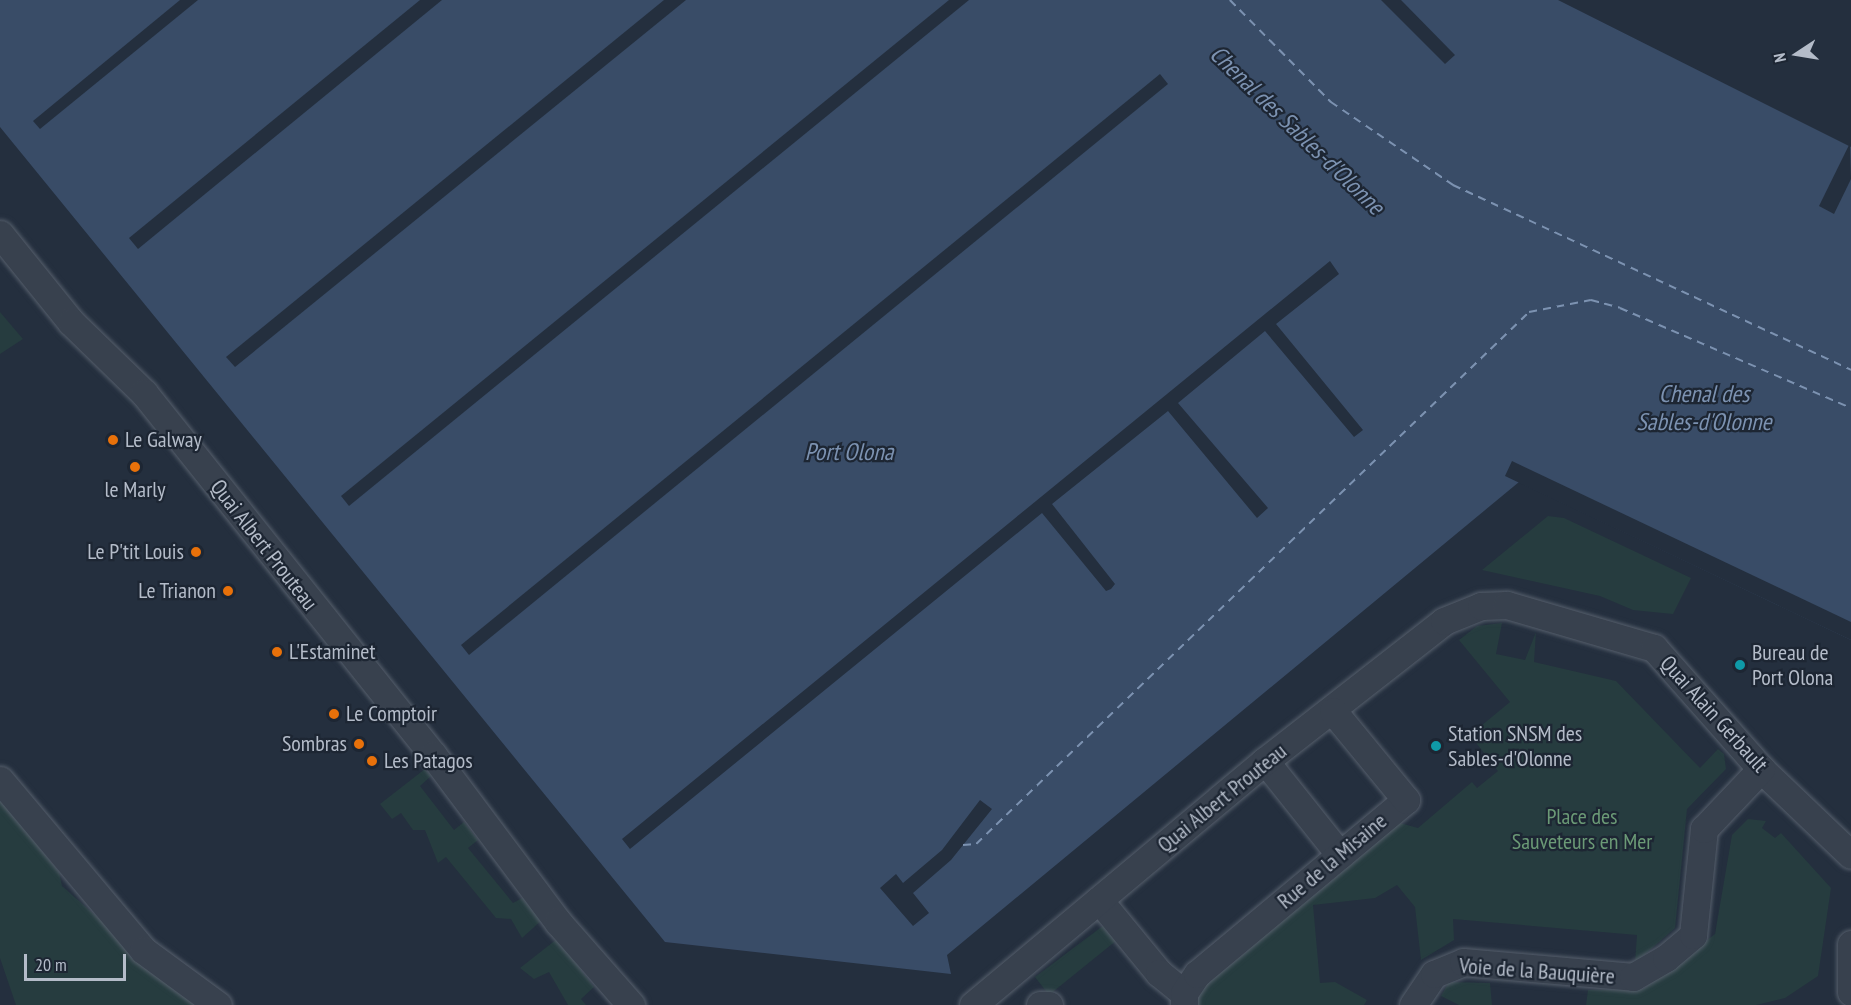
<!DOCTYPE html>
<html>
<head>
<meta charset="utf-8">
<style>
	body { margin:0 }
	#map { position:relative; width:1851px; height:1005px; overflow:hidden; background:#242f3e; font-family:"PT Sans Narrow",sans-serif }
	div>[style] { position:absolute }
	.green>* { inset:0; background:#263c3f }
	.water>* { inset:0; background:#394c67 }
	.pier>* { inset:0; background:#242f3e }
	.ferry>* { height:1.5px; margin-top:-0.75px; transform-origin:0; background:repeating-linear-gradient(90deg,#7c92b1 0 8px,transparent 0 14px) }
	.roads { filter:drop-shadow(0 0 2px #565f6c) drop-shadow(0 0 2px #565f6c) }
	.street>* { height:27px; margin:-13.5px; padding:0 13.5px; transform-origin:13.5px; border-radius:13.5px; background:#38414e }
	.dots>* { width:16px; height:16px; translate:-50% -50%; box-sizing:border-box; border:3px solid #1d2633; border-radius:50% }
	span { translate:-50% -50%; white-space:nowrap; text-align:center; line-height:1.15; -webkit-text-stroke:4.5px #1d2633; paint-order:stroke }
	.poi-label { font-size:22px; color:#b4bcc9 }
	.left { translate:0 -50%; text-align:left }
	.right { translate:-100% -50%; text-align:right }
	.street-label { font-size:22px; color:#b4bcc9 }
	.park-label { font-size:22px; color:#6b9a76 }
	.water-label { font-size:24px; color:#7c92b1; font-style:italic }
	.north { position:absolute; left:1767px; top:24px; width:60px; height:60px; -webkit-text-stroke:4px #1d2633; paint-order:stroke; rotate:258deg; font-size:16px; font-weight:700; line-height:24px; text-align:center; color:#b4bcc9 }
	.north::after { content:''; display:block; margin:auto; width:21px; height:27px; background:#b4bcc9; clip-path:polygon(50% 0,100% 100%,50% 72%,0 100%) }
	.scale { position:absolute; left:24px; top:954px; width:102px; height:27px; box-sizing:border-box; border:3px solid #b4bcc9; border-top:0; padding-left:8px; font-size:18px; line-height:21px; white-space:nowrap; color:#b4bcc9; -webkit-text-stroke:4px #1d2633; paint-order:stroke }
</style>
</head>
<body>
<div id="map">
	<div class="green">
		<div style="clip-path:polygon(0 312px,23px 339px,0 354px)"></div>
		<div style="clip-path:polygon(1548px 516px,1564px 518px,1691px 578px,1673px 614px,1633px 610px,1600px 596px,1482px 570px)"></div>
		<div style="clip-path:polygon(1502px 623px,1496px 654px,1525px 660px,1536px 632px,1534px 662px,1616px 681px,1700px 768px,1718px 749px,1724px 754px,1726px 769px,1687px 809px,1675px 928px,1635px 963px,1637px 935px,1453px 919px,1454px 940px,1421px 960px,1415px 907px,1397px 885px,1375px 898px,1313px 905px,1320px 983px,1335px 982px,1367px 1000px,1364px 1005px,1194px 1005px,1203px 980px,1396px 822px,1418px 828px,1472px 782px,1477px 788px,1498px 771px,1470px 735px,1510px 702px,1459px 640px,1477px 626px)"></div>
		<div style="clip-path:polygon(425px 769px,431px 776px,420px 786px,454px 830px,464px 822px,478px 840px,468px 848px,513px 903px,524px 897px,542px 920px,522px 938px,511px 919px,496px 918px,446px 857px,438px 863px,425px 830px,413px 830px,401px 813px,392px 819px,380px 804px)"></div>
		<div style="clip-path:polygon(0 799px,59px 872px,62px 886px,197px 1005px,16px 1005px,0 958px)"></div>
		<div style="clip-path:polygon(1748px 819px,1766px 821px,1762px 828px,1775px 838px,1781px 833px,1831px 888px,1818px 976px,1785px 998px,1756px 1005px,1586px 1005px,1588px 990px,1643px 989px,1715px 934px,1732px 835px)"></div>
		<div style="clip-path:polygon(1108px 922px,1122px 936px,1049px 995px,1035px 977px)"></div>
		<div style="clip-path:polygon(557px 939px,594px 987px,581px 999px,586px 1005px,568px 1005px,549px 972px,534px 979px,520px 968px)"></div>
		<div style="clip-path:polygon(1449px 982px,1490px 983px,1492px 1005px,1459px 1005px,1441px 996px)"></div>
	</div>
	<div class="water">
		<div style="clip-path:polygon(0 0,1558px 0,1851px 147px,1851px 640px,1519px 482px,947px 955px,951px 974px,665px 942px,0 127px)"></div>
	</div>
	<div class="pier">
		<div style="clip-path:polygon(180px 0,198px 0,40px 129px,33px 121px)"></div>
		<div style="clip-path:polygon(420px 0,442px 0,138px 249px,129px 238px)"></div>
		<div style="clip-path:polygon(664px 0,686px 0,235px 367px,226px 357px)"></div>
		<div style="clip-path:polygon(949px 0,969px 0,349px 506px,341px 496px)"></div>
		<div style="clip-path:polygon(1381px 0,1401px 0,1455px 55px,1445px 64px)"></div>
		<div style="clip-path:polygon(1160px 74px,1168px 84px,469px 655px,461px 645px)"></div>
		<div style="clip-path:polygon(1850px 143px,1851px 179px,1834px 214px,1819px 206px)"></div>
		<div style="clip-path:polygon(1330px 261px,1339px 274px,1276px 324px,1363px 430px,1354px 437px,1265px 331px,1178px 403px,1268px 508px,1257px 518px,1168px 411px,1052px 504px,1115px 584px,1111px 589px,1106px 591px,1042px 513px,630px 849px,622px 839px)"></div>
		<div style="clip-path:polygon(1512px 461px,1851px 622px,1851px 640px,1505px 476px)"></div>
		<div style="clip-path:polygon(980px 800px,992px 809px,951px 860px,913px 893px,929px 913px,913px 926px,880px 888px,896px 874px,903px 883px,942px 850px)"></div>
	</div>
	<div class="ferry">
		<div style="left:1230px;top:0;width:144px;rotate:45.3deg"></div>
		<div style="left:1331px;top:102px;width:148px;rotate:34.2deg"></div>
		<div style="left:1453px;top:185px;width:439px;rotate:24.9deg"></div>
		<div style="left:963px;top:845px;width:13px;rotate:-4deg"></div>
		<div style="left:976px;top:844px;width:767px;rotate:-43.89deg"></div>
		<div style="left:1529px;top:312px;width:63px;rotate:-11deg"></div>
		<div style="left:1591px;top:300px;width:30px;rotate:15deg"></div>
		<div style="left:1620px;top:308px;width:252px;rotate:23.4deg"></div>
	</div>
	<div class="roads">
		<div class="street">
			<div style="left:0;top:234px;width:113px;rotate:51.1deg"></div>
			<div style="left:71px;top:322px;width:102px;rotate:44.2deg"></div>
			<div style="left:144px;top:393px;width:463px;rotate:51.4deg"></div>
			<div style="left:433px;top:755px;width:209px;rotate:53.2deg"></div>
			<div style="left:558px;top:922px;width:111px;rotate:48.7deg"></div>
			<div style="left:1265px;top:761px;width:120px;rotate:51.4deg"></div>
			<div style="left:0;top:780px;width:222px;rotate:49.9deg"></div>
			<div style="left:143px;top:950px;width:93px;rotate:36.3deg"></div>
			<div style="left:1099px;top:900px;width:94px;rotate:50.6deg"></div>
			<div style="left:1159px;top:973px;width:32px;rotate:39deg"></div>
			<div style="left:1851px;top:944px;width:48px;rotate:90deg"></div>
			<div style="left:973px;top:1005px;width:381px;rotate:-39.9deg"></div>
			<div style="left:1265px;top:761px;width:227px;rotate:-38deg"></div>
			<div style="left:1444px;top:621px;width:40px;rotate:-22deg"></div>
			<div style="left:1481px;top:606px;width:26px;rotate:-2deg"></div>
			<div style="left:1507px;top:605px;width:153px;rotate:16.3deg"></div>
			<div style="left:1654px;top:648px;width:162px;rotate:48.5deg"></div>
			<div style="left:1761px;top:769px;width:124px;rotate:43.7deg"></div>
			<div style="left:1040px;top:1005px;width:9px"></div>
			<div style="left:1184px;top:1005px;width:12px;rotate:-90deg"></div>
			<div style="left:1184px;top:993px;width:23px;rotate:-56deg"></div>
			<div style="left:1197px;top:974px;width:272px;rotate:-39.8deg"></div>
			<div style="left:1406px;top:800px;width:115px;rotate:-129.4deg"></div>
			<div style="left:1413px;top:1005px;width:37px;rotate:-56deg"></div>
			<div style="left:1434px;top:974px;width:31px;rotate:-22deg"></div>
			<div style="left:1463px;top:962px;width:171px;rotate:5deg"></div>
			<div style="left:1633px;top:977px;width:38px;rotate:-30deg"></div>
			<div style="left:1666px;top:958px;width:35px;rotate:-40deg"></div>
			<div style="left:1693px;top:935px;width:107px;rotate:-84.1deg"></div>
			<div style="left:1704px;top:829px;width:83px;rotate:-46.5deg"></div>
		</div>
	</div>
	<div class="dots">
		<div style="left:113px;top:440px;background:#e8710a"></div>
		<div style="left:135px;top:467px;background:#e8710a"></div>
		<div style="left:196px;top:552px;background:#e8710a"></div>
		<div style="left:228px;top:591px;background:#e8710a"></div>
		<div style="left:277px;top:652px;background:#e8710a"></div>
		<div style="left:1740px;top:665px;background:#0f9aa8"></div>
		<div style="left:334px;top:714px;background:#e8710a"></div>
		<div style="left:359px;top:744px;background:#e8710a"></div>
		<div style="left:1436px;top:746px;background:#0f9aa8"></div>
		<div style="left:372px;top:761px;background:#e8710a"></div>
	</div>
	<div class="poi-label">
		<span class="left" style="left:125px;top:440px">Le Galway</span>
		<span style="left:135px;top:490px">le Marly</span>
		<span class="right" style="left:184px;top:552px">Le P'tit Louis</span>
		<span class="right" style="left:216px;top:591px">Le Trianon</span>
		<span class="left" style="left:289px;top:652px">L'Estaminet</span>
		<span class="left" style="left:1752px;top:665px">Bureau de<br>Port Olona</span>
		<span class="left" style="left:346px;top:714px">Le Comptoir</span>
		<span class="left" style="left:1448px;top:746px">Station SNSM des<br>Sables-d'Olonne</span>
		<span class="right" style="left:347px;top:744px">Sombras</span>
		<span class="left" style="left:384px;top:761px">Les Patagos</span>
	</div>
	<div class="street-label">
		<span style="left:264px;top:545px;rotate:52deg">Quai Albert Prouteau</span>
		<span style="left:1714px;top:714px;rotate:48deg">Quai Alain Gerbault</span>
		<span style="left:1222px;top:798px;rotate:-39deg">Quai Albert Prouteau</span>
		<span style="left:1332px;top:861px;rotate:-40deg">Rue de la Misaine</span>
		<span style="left:1537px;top:971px;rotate:4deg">Voie de la Bauquière</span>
	</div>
	<div class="park-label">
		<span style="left:1582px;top:829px">Place des<br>Sauveteurs en Mer</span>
	</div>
	<div class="water-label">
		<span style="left:1297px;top:130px;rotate:44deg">Chenal des Sables-d'Olonne</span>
		<span style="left:1704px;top:408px">Chenal des<br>Sables-d'Olonne</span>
		<span style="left:849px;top:452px">Port Olona</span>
	</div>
	<div class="north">N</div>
	<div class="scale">20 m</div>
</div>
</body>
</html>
